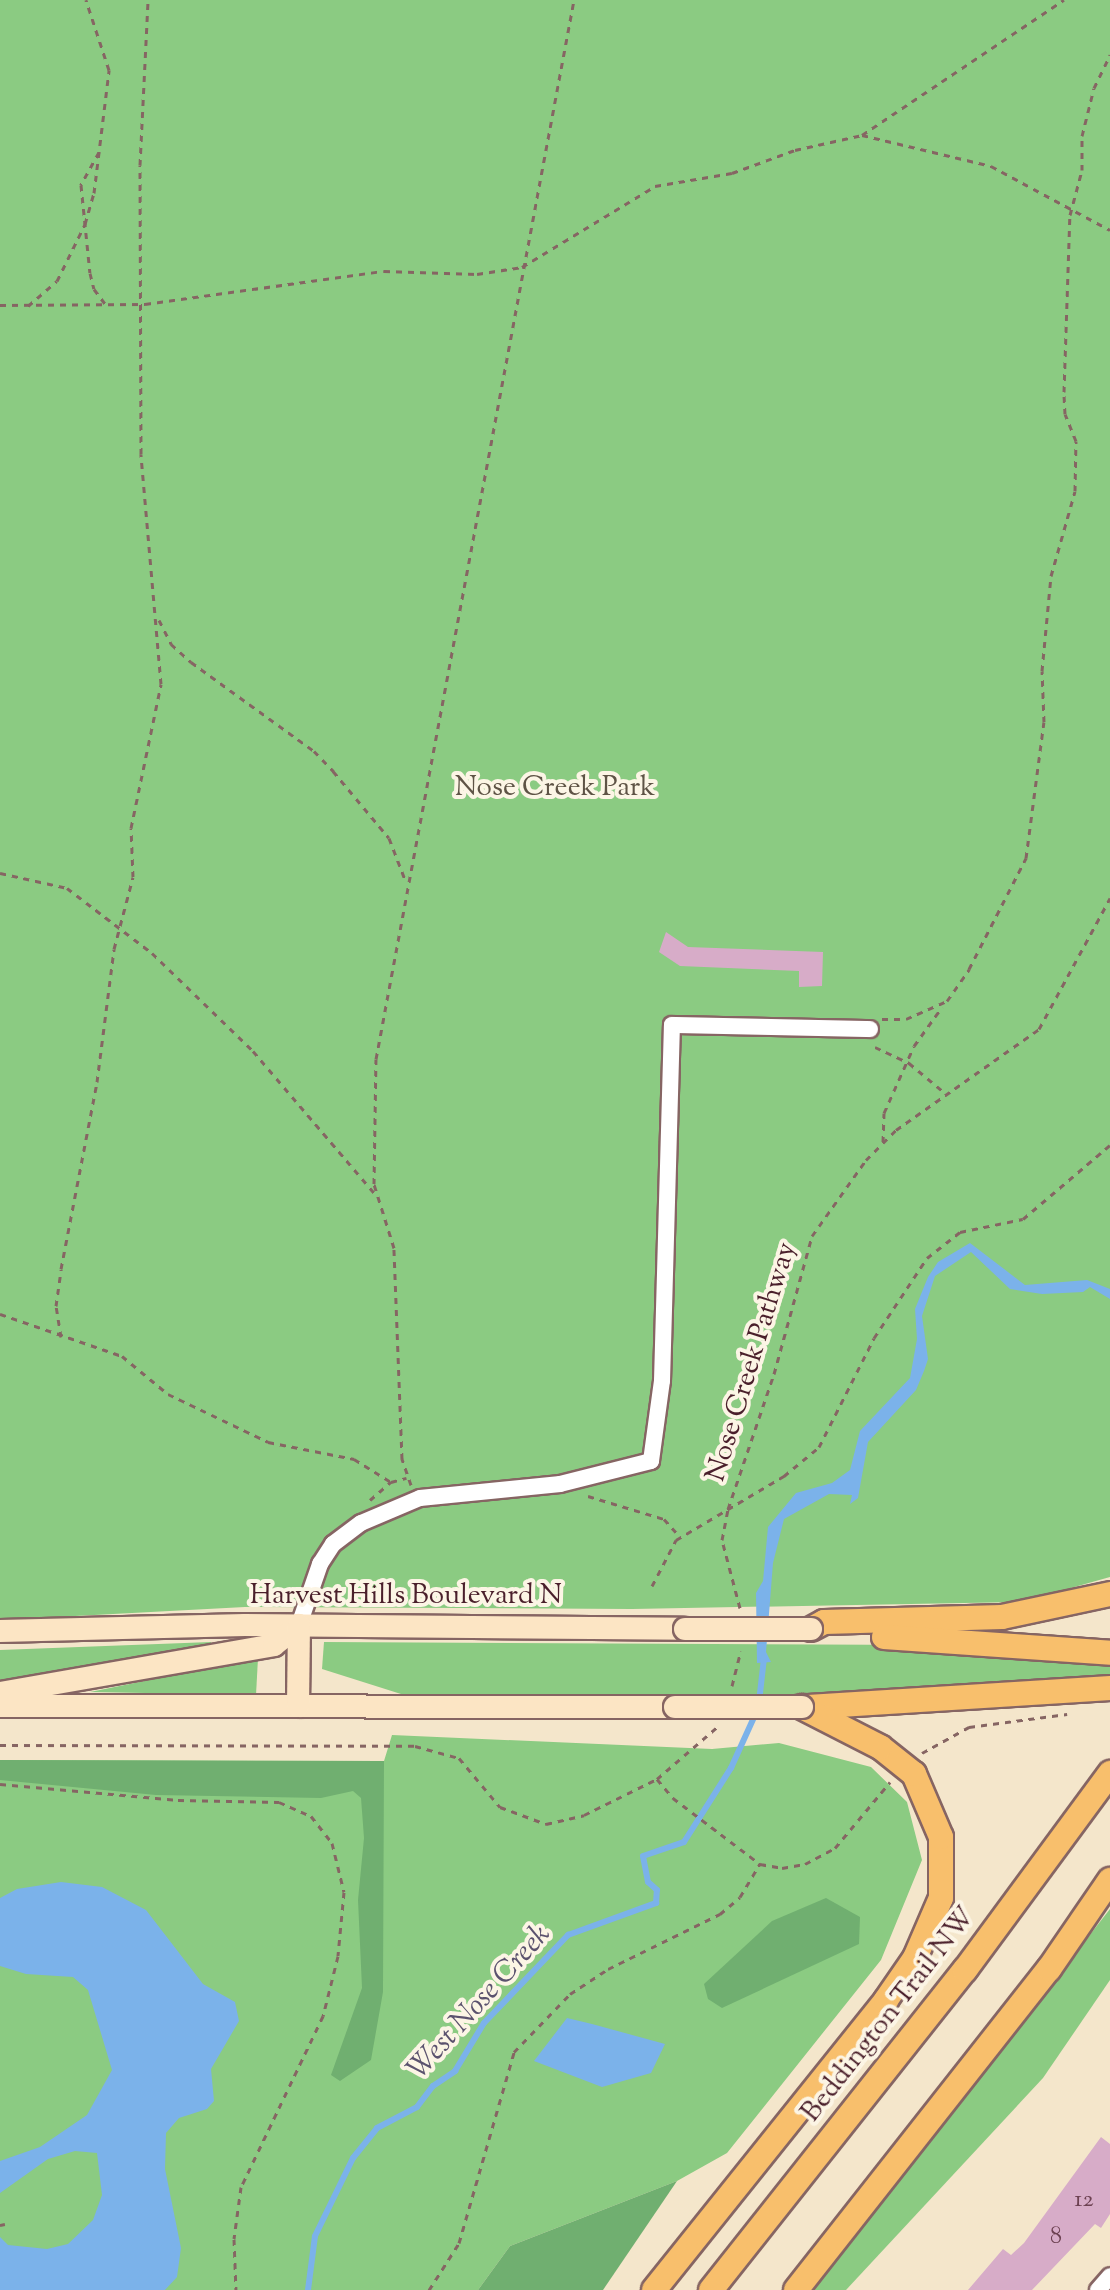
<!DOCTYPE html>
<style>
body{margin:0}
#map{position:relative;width:1110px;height:2290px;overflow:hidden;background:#f4e6cb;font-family:"Sorts Mill Goudy",serif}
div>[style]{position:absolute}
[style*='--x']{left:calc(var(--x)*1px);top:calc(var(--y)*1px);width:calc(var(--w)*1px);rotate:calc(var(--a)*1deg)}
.green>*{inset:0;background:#8bcb82}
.forest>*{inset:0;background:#70af70}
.water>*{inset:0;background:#7bb2ea}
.stream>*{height:6px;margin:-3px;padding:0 3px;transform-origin:3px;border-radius:3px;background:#7bb2ea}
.building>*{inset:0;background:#d7acc8}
.path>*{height:3px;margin-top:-1.5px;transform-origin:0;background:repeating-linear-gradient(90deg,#866563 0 6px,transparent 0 12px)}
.roads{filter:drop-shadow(2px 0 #866563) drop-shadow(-2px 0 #866563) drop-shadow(0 2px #866563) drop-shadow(0 -2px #866563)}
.minor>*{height:16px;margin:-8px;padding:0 8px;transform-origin:8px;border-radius:8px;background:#fff}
.secondary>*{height:22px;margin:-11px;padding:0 11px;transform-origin:11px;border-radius:11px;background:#fce5c4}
.primary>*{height:24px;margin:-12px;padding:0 12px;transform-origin:12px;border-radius:12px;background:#f8bf6c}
.bridges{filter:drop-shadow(2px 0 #866563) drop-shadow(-2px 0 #866563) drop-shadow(0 2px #866563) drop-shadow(0 -2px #866563)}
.secondary-bridge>*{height:22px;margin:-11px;padding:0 11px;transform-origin:11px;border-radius:11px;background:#fce5c4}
span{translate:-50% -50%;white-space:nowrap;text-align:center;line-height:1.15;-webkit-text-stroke:8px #fcf5e5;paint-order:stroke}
.number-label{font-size:24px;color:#6d4252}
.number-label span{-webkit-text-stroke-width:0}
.park-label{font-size:28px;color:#5e5345}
.street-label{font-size:28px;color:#4a1f2b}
.water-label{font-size:30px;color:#5b526e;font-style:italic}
</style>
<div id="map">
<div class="green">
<i style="clip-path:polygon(0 0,1110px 0,1110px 1577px,1021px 1602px,632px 1609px,245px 1607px,0 1620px)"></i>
<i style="clip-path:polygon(211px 1642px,211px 1649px,0 1685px,0 1650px)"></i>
<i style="clip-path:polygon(324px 1642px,929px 1645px,1110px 1661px,1110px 1679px,813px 1695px,401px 1694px,322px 1669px)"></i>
<i style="clip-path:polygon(258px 1658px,256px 1695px,90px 1692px)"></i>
<i style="clip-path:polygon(392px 1735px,712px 1749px,779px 1743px,871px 1767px,907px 1802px,922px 1860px,881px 1960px,727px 2153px,677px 2181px,510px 2246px,478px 2290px,0 2290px,0 1760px,384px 1761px)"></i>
<i style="clip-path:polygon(1110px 1909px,1110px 1980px,1043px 2078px,846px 2290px,813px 2290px)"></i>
</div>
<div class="forest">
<i style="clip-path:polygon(0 1760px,384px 1761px,383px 1992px,371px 2060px,340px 2081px,331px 2075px,362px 1988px,358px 1900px,364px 1838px,361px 1798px,353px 1791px,321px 1798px,156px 1795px,0 1780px)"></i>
<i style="clip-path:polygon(826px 1898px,860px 1917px,859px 1944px,722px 2008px,708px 1999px,704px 1984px,772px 1921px)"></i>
<i style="clip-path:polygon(677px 2181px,603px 2290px,478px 2290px,510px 2246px)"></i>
</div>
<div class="water">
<i style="clip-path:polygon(970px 1243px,1025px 1285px,1087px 1280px,1110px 1289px,1110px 1299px,1090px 1287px,1083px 1292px,1042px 1294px,1010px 1289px,971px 1252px,935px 1276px,922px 1316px,928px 1359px,924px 1371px,916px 1390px,868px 1442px,858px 1498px,850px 1504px,852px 1495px,829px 1494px,784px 1519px,773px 1563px,766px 1652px,771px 1662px,757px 1663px,756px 1593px,763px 1581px,768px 1527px,796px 1493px,832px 1483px,850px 1470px,860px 1431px,910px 1378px,917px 1339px,915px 1309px,928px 1277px,938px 1262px)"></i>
<i style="clip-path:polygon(61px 1882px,102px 1887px,146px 1910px,203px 1984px,235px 2002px,239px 2021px,211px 2069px,214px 2101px,207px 2109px,179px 2118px,166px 2133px,165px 2169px,181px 2248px,177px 2277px,165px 2290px,0 2290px,0 2237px,8px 2245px,47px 2249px,68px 2244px,93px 2220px,102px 2195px,97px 2153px,75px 2151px,48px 2159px,0 2193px,0 2161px,40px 2147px,87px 2115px,112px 2070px,88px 1990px,73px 1977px,26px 1974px,0 1966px,0 1898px,17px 1889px)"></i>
<i style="clip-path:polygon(567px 2018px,592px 2024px,665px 2044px,651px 2073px,602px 2087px,534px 2061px)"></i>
</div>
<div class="stream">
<i style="--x:759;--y:1702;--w:44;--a:-83.5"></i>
<i style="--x:308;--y:2290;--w:54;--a:-82.6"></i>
<i style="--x:315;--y:2236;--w:87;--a:-64"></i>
<i style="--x:353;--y:2158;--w:38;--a:-51"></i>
<i style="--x:377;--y:2128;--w:45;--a:-27.7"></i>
<i style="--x:417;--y:2107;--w:26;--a:-53"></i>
<i style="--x:433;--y:2086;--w:27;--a:-34"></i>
<i style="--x:455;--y:2071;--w:56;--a:-58.9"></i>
<i style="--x:484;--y:2023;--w:122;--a:-46.3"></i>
<i style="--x:568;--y:1935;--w:94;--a:-20"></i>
<i style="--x:656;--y:1903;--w:13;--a:-86"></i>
<i style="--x:657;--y:1890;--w:12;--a:-138"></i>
<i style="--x:648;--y:1882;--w:26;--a:-101"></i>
<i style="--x:643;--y:1856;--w:43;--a:-18.9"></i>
<i style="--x:684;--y:1842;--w:88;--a:-57.6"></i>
<i style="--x:731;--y:1768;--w:60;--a:-65.6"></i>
</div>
<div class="building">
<i style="clip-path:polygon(666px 932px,688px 947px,823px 952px,822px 986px,799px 987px,799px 971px,680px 966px,659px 952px)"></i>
<i style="clip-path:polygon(1101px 2137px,1110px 2144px,1110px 2214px,1101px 2228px,1095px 2224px,1032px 2290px,968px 2290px,1003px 2249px,1011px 2255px,1024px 2243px)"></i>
</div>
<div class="path">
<i style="--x:862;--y:135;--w:133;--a:13.5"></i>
<i style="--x:991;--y:166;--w:135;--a:28.3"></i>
<i style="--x:99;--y:152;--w:38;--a:119"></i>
<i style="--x:81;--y:185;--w:88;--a:84.2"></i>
<i style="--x:90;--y:273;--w:16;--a:76"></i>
<i style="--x:94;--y:289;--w:21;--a:53"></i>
<i style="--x:0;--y:305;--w:145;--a:-0.4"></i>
<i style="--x:145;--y:304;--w:241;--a:-7.9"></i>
<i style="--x:384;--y:271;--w:93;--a:1.8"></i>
<i style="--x:477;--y:274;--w:46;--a:-8.8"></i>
<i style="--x:522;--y:267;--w:156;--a:-31.3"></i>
<i style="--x:655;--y:186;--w:78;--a:-9.6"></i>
<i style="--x:732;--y:173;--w:67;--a:-20.1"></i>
<i style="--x:795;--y:150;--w:69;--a:-12.6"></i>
<i style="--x:862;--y:135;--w:243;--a:-33.8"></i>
<i style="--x:28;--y:306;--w:38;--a:-41"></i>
<i style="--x:57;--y:281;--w:64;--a:-63.8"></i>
<i style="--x:85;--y:224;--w:32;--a:-74"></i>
<i style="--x:94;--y:193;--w:124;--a:-83"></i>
<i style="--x:109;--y:70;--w:74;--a:-108.2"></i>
<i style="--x:159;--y:620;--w:27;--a:63"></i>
<i style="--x:171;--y:644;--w:27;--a:42"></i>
<i style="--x:191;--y:662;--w:152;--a:35.9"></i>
<i style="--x:314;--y:751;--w:28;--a:46"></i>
<i style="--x:333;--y:771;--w:87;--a:50.1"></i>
<i style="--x:389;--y:838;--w:47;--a:68.9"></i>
<i style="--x:0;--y:873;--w:69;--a:12.6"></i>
<i style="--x:67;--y:888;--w:107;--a:37.4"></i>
<i style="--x:152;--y:953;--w:141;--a:44.1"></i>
<i style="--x:253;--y:1051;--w:188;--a:49.5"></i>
<i style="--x:882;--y:1019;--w:24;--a:0"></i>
<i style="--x:906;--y:1019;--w:45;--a:-23.7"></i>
<i style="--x:947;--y:1001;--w:39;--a:-55"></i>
<i style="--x:969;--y:969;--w:125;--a:-62.8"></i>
<i style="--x:1026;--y:858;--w:137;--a:-82.5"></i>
<i style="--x:1044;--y:722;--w:51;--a:-92.2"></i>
<i style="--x:1042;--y:671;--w:95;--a:-84.6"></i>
<i style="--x:1051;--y:576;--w:88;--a:-74.2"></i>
<i style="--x:1075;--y:491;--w:50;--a:-88.9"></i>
<i style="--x:1076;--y:441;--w:29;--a:-112"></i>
<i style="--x:1065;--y:414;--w:22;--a:-93"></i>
<i style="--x:1064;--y:392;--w:177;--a:-88.1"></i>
<i style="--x:1070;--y:215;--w:47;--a:-75.1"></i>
<i style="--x:1082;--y:170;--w:34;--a:-90"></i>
<i style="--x:1082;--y:136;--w:49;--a:-76"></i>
<i style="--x:1094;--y:88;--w:37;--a:-64"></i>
<i style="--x:875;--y:1047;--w:38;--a:25"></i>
<i style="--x:909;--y:1063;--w:47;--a:39.8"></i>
<i style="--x:883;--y:1142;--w:29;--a:-88"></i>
<i style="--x:884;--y:1113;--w:73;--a:-65.9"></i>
<i style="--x:914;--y:1046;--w:48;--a:-54.3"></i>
<i style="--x:0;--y:1314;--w:129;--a:19"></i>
<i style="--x:122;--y:1356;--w:60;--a:39.6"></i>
<i style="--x:168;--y:1394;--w:111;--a:25.6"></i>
<i style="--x:268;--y:1442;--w:88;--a:11.2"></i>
<i style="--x:354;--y:1459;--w:44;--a:31.9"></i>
<i style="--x:61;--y:1337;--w:31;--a:-99"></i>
<i style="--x:56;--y:1306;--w:37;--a:-82"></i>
<i style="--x:61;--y:1269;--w:190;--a:-79.1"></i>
<i style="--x:97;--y:1082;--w:134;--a:-82.7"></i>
<i style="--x:114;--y:949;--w:74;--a:-75.2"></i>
<i style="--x:133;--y:877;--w:49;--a:-92.3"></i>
<i style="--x:131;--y:828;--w:147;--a:-78.2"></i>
<i style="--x:161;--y:684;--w:231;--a:-95"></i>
<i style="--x:141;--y:454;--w:289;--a:-90.2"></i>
<i style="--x:140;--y:165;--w:165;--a:-87.2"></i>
<i style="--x:411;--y:1485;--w:28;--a:-109"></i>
<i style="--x:402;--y:1459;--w:211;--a:-92.2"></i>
<i style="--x:394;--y:1248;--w:67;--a:-107.4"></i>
<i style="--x:374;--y:1184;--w:125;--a:-89.1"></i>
<i style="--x:376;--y:1059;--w:1077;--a:-79.41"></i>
<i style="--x:588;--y:1496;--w:79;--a:16.8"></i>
<i style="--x:664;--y:1519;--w:24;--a:48"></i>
<i style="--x:370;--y:1500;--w:28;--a:-41"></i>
<i style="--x:391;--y:1482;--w:16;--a:-15"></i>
<i style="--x:652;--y:1586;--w:52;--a:-62.4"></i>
<i style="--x:676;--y:1540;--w:126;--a:-30.7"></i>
<i style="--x:784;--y:1476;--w:45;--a:-39.6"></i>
<i style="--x:819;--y:1447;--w:122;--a:-63.2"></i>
<i style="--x:874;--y:1338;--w:96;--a:-56.5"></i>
<i style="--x:927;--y:1258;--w:42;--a:-38.2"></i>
<i style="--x:960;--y:1232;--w:64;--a:-11.7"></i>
<i style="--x:1023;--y:1219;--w:114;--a:-40.4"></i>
<i style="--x:740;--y:1608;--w:70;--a:-104.8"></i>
<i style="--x:722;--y:1540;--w:32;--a:-79"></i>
<i style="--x:728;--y:1509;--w:143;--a:-71.2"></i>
<i style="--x:774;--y:1374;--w:143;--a:-74.6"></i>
<i style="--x:812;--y:1236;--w:93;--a:-54.6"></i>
<i style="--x:866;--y:1160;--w:42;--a:-45"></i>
<i style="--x:896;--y:1130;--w:175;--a:-35.2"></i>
<i style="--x:1039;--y:1029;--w:149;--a:-61.5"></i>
<i style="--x:732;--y:1686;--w:36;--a:-76"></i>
<i style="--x:0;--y:1745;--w:415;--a:0.1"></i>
<i style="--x:415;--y:1746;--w:46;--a:15.3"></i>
<i style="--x:459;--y:1758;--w:64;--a:50.1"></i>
<i style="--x:500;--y:1807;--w:49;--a:20.3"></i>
<i style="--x:546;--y:1824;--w:39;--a:-13"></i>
<i style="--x:584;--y:1815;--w:81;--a:-26.3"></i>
<i style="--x:657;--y:1779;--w:79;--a:-40.9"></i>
<i style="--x:922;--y:1753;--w:54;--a:-29"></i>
<i style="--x:969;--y:1727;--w:99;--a:-7.6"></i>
<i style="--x:657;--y:1779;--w:25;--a:50"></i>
<i style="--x:673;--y:1798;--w:109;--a:37.2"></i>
<i style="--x:760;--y:1864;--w:22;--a:10"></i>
<i style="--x:782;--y:1868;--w:23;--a:-10"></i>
<i style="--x:805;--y:1864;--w:34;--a:-28"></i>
<i style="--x:835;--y:1848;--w:86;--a:-50.2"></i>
<i style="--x:0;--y:1784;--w:179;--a:5.1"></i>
<i style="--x:178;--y:1800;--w:101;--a:1.1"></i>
<i style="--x:279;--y:1802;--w:35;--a:24"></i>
<i style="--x:311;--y:1816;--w:34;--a:52"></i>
<i style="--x:332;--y:1843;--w:50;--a:76.2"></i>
<i style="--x:344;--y:1892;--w:64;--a:95.4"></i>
<i style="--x:338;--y:1956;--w:62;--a:104"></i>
<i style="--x:323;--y:2016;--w:190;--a:115.6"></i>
<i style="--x:241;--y:2187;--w:52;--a:97.7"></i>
<i style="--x:234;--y:2239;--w:51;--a:87.8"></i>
<i style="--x:0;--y:2225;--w:5;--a:-11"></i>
<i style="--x:429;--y:2290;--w:56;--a:-57.4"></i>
<i style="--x:459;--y:2243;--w:199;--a:-73.9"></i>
<i style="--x:514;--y:2052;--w:81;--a:-46"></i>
<i style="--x:570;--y:1994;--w:45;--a:-33.3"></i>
<i style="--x:608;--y:1969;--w:125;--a:-26.2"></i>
<i style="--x:720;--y:1914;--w:26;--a:-40"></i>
<i style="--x:740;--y:1897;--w:39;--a:-59"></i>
</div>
<div class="roads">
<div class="minor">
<i style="--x:299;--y:1625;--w:65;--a:-71"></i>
<i style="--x:320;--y:1564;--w:24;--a:-57"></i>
<i style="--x:333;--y:1544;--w:35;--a:-37"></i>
<i style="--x:361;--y:1523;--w:64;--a:-23"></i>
<i style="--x:420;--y:1498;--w:141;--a:-5.7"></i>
<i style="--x:560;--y:1484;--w:94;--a:-14.2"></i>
<i style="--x:651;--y:1461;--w:81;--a:-82.2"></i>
<i style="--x:662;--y:1381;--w:356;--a:-88.4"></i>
<i style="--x:672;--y:1025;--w:198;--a:1.2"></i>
<i style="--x:1098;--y:2290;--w:18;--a:-49"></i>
</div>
<div class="secondary">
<i style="--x:0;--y:1631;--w:245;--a:-1.4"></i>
<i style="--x:245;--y:1625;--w:440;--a:0.5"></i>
<i style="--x:0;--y:1693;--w:278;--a:-9.9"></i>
<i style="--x:274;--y:1645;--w:32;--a:-39"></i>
<i style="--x:0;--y:1706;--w:675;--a:0.08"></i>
<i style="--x:298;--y:1706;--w:81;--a:-89.3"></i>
</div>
<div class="primary">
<i style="--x:811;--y:1629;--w:15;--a:-28"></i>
<i style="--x:824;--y:1622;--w:178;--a:-1.6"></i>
<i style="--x:1002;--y:1617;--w:110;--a:-12"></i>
<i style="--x:884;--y:1637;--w:227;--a:4"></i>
<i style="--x:808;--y:1707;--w:303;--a:-3.6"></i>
<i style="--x:654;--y:2290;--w:371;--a:-51.3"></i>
<i style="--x:886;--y:2000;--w:51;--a:-55.4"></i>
<i style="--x:915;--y:1958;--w:65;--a:-66.6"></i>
<i style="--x:941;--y:1898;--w:61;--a:-90"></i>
<i style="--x:941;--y:1837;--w:69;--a:-113.2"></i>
<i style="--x:914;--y:1774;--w:43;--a:-141.5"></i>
<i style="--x:880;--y:1747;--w:88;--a:-152.9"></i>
<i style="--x:711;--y:2290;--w:409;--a:-51.6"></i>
<i style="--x:965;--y:1970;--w:245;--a:-53.6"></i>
<i style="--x:796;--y:2290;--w:409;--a:-51.8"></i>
<i style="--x:1049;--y:1969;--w:108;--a:-55.6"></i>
</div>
</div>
<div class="bridges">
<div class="secondary-bridge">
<i style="--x:685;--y:1629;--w:126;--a:0"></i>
<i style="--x:675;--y:1707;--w:127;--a:0"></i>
</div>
</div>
<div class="number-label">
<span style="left:1084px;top:2201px">12</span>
<span style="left:1056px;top:2238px">8</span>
</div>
<div class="park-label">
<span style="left:555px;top:788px">Nose Creek Park</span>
</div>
<div class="street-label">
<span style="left:752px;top:1362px;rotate:-73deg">Nose Creek Pathway</span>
<span style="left:406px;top:1596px">Harvest Hills Boulevard N</span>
<span style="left:889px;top:2015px;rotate:-52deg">Beddington Trail NW</span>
</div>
<div class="water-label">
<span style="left:480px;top:2003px;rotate:-48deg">West Nose Creek</span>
</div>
</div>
